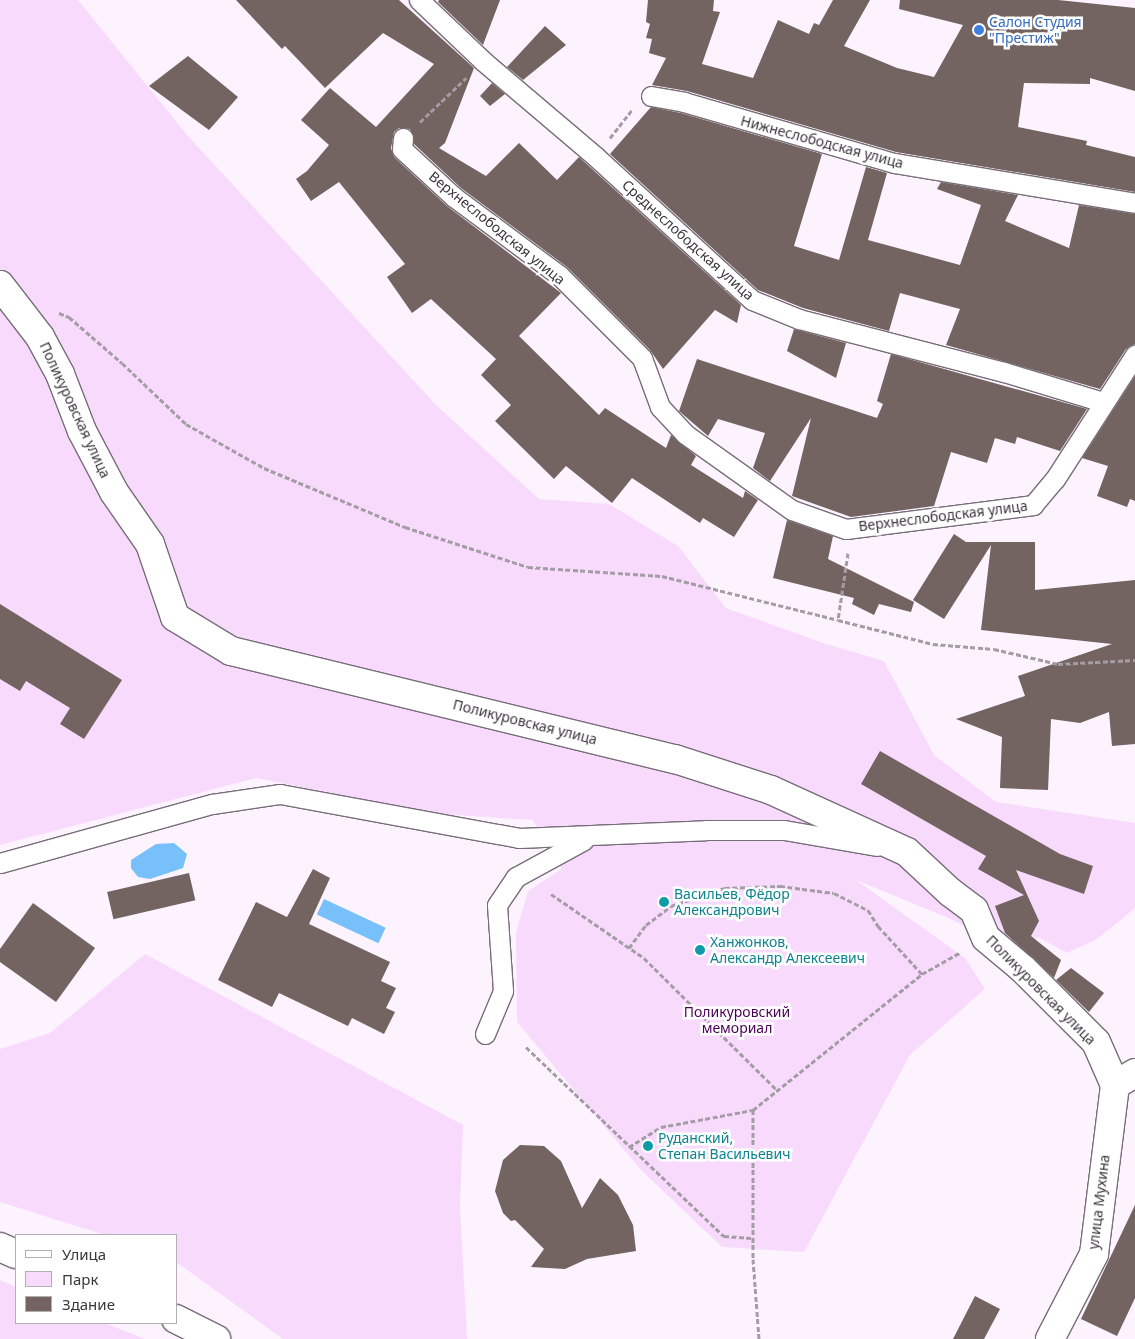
<!DOCTYPE html>
<meta charset="utf-8">
<style>
body{margin:0}
#map{position:relative;width:1135px;height:1339px;overflow:hidden;background:#fcf3fe;font-family:"Noto Sans",sans-serif}
div>[style]{position:absolute}
[style*='--x']{left:calc(var(--x)*1px);top:calc(var(--y)*1px);width:calc(var(--w)*1px);rotate:calc(var(--a)*1deg)}
.green>*{inset:0;background:#f8dafd}
.water>*{inset:0;background:#77c0fb;transform-origin:0 0}
.building>*{inset:0;background:#736361;transform-origin:0 0}
.path>*{height:3px;margin-top:-1.5px;transform-origin:0;background:repeating-linear-gradient(90deg,#a49da5 0 5px,transparent 0 7.5px)}
.roads{filter:drop-shadow(1px 0 #776d79) drop-shadow(-1px 0 #776d79) drop-shadow(0 1px #776d79) drop-shadow(0 -1px #776d79)}
.lane>*{height:19px;margin:-9.5px;padding:0 9.5px;transform-origin:9.5px;border-radius:9.5px;background:#fff}
.street>*{height:28px;margin:-14px;padding:0 14px;transform-origin:14px;border-radius:14px;background:#fff}
.dots>*{width:14px;height:14px;translate:-50% -50%;box-sizing:border-box;border:2px solid #fff;border-radius:50%}
span{translate:-50% -50%;white-space:nowrap;text-align:center;line-height:1.15;-webkit-text-stroke:5px #fff;paint-order:stroke}
.shop-label{font-size:14px;color:#366cbe}
.left{translate:0 -50%;text-align:left}
.street-label{font-size:14px;color:#3a363b}
.culture-label{font-size:14px;color:#0d838f}
.park-label{font-size:14px;color:#4b0056}
.legend{position:absolute;left:15px;top:1234px;width:162px;height:90px;box-sizing:border-box;background:#fff;border:1px solid #b0afb1;margin:0;padding:6px 9px;list-style:none;font-size:15px;color:#3a363b}
.legend li{display:flex;align-items:center;gap:10px;height:25px}
.legend b{width:25px;border:1px solid #b0afb1}
</style>
<div id="map">
<div class="green">
<i style="clip-path:polygon(0 0,78px 0,187px 135px,437px 406px,539px 499px,609px 504px,678px 546px,726px 608px,826px 644px,884px 661px,934px 755px,996px 802px,1135px 823px,1135px 908px,1097px 939px,1067px 953px,1038px 937px,1017px 951px,946px 917px,856px 880px,965px 958px,985px 989px,910px 1055px,804px 1252px,722px 1247px,641px 1170px,517px 1022px,516px 933px,528px 891px,562px 869px,533px 820px,439px 814px,256px 778px,0 845px)"></i>
<i style="clip-path:polygon(145px 954px,463px 1125px,460px 1206px,467px 1339px,283px 1339px,176px 1262px,176px 1235px,105px 1235px,0 1202px,0 1049px,50px 1033px)"></i>
<i style="clip-path:polygon(0 1280px,16px 1287px,16px 1323px,105px 1323px,145px 1339px,0 1339px)"></i>
</div>
<div class="water">
<i style="clip-path:polygon(174px 843px,187px 854px,183px 868px,150px 879px,138px 877px,131px 868px,131px 860px,156px 844px)"></i>
<i style="left:324px;top:899px;width:68px;height:17px;rotate:25deg"></i>
</div>
<div class="building">
<i style="clip-path:polygon(236px 0,399px 0,474px 68px,445px 143px,439px 148px,486px 176px,519px 143px,557px 180px,579px 157px,741px 305px,737px 323px,715px 310px,663px 369px,650px 350px,567px 267px,461px 188px,414px 144px,410px 129px,399px 128px,394px 132px,391px 148px,394px 157px,447px 206px,561px 293px,519px 336px,599px 415px,605px 408px,666px 448px,671px 435px,696px 456px,691px 465px,743px 498px,745px 491px,758px 500px,734px 537px,703px 518px,700px 523px,632px 478px,612px 503px,566px 466px,554px 479px,495px 421px,511px 405px,481px 375px,496px 359px,431px 299px,412px 313px,387px 277px,405px 264px,339px 182px,311px 201px,296px 179px,307px 171px,329px 145px,301px 120px,330px 88px,376px 127px,434px 64px,383px 33px,325px 88px,285px 46px,282px 49px)"></i>
<i style="clip-path:polygon(439px 0,500px 0,483px 45px,438px 2px)"></i>
<i style="clip-path:polygon(648px 0,714px 0,713px 11px,720px 12px,702px 64px,753px 78px,778px 20px,809px 34px,814px 23px,819px 25px,833px 0,870px 0,844px 46px,897px 68px,934px 77px,963px 25px,899px 9px,900px 0,1058px 0,1135px 8px,1135px 91px,1090px 78px,1090px 84px,1024px 83px,1018px 127px,1087px 141px,1086px 145px,1135px 157px,1135px 192px,896px 152px,687px 91px,652px 85px,666px 58px,649px 53px,652px 39px,646px 38px,650px 24px,646px 22px)"></i>
<i style="clip-path:polygon(545px 26px,566px 45px,523px 80px,507px 67px)"></i>
<i style="clip-path:polygon(188px 56px,238px 97px,209px 130px,149px 86px)"></i>
<i style="clip-path:polygon(492px 83px,505px 94px,490px 106px,480px 96px)"></i>
<i style="clip-path:polygon(651px 107px,681px 113px,822px 154px,794px 246px,839px 260px,866px 167px,887px 173px,868px 240px,960px 265px,981px 205px,937px 189px,941px 182px,1018px 195px,1005px 221px,1069px 248px,1079px 205px,1135px 214px,1135px 344px,1126px 349px,1100px 389px,946px 345px,960px 309px,900px 293px,889px 331px,803px 308px,758px 290px,610px 154px)"></i>
<i style="clip-path:polygon(794px 329px,846px 343px,836px 378px,787px 351px)"></i>
<i style="clip-path:polygon(891px 354px,1087px 409px,1060px 451px,1017px 437px,1015px 444px,995px 438px,987px 463px,951px 452px,934px 506px,851px 517px,792px 496px,811px 418px,770px 481px,753px 468px,765px 433px,718px 419px,708px 436px,679px 411px,697px 359px,877px 418px,883px 404px,877px 401px)"></i>
<i style="clip-path:polygon(1135px 376px,1135px 501px,1130px 499px,1127px 507px,1097px 496px,1108px 466px,1082px 458px)"></i>
<i style="clip-path:polygon(787px 520px,833px 536px,828px 559px,914px 602px,911px 612px,879px 604px,874px 615px,852px 604px,854px 598px,773px 578px)"></i>
<i style="clip-path:polygon(954px 534px,966px 542px,1035px 542px,1035px 590px,1135px 580px,1135px 744px,1112px 746px,1109px 712px,1080px 723px,1051px 719px,1048px 790px,1000px 788px,1002px 737px,956px 719px,1025px 696px,1018px 676px,1112px 644px,981px 630px,991px 545px,944px 619px,913px 600px)"></i>
<i style="clip-path:polygon(0 604px,122px 680px,84px 739px,60px 724px,70px 708px,26px 681px,20px 691px,0 679px)"></i>
<i style="clip-path:polygon(880px 751px,1060px 854px,1093px 866px,1084px 894px,1016px 870px,1039px 921px,1031px 936px,1061px 960px,1054px 978px,1005px 933px,995px 906px,1024px 895px,978px 869px,986px 856px,861px 784px)"></i>
<i style="clip-path:polygon(313px 869px,330px 878px,309px 924px,390px 962px,381px 981px,396px 988px,386px 1008px,395px 1012px,384px 1034px,352px 1018px,348px 1026px,279px 993px,272px 1007px,218px 980px,256px 902px,287px 917px)"></i>
<i style="left:189px;top:873px;width:28px;height:84px;rotate:77deg"></i>
<i style="clip-path:polygon(33px 903px,95px 948px,56px 1002px,0 962px,0 949px)"></i>
<i style="clip-path:polygon(1071px 968px,1104px 993px,1089px 1012px,1056px 980px)"></i>
<i style="clip-path:polygon(520px 1145px,544px 1146px,561px 1161px,582px 1208px,600px 1178px,618px 1195px,633px 1225px,636px 1251px,587px 1259px,565px 1269px,531px 1267px,544px 1249px,515px 1220px,511px 1221px,503px 1213px,495px 1191px,503px 1160px)"></i>
<i style="clip-path:polygon(1135px 1205px,1135px 1298px,1117px 1336px,1081px 1319px)"></i>
<i style="clip-path:polygon(975px 1296px,1000px 1309px,984px 1339px,953px 1339px)"></i>
</div>
<div class="path">
<i style="--x:420;--y:122;--w:64;--a:-43.7"></i>
<i style="--x:610;--y:138;--w:36;--a:-52"></i>
<i style="--x:59;--y:313;--w:11;--a:22"></i>
<i style="--x:69;--y:317;--w:70;--a:41"></i>
<i style="--x:122;--y:363;--w:88;--a:43.6"></i>
<i style="--x:186;--y:424;--w:90;--a:29.4"></i>
<i style="--x:264;--y:468;--w:153;--a:22.7"></i>
<i style="--x:405;--y:527;--w:129;--a:18"></i>
<i style="--x:528;--y:567;--w:134;--a:3.8"></i>
<i style="--x:662;--y:576;--w:181;--a:14"></i>
<i style="--x:848;--y:553;--w:68;--a:98.5"></i>
<i style="--x:838;--y:620;--w:98;--a:14.2"></i>
<i style="--x:933;--y:644;--w:61;--a:4.7"></i>
<i style="--x:994;--y:649;--w:66;--a:13.2"></i>
<i style="--x:1058;--y:664;--w:77;--a:-3"></i>
<i style="--x:551;--y:894;--w:113;--a:34.5"></i>
<i style="--x:644;--y:958;--w:187;--a:44.8"></i>
<i style="--x:629;--y:948;--w:29;--a:-54"></i>
<i style="--x:646;--y:925;--w:31;--a:-37"></i>
<i style="--x:671;--y:906;--w:57;--a:-18.4"></i>
<i style="--x:725;--y:888;--w:55;--a:-2.1"></i>
<i style="--x:780;--y:886;--w:54;--a:7.4"></i>
<i style="--x:834;--y:893;--w:38;--a:27"></i>
<i style="--x:868;--y:910;--w:19;--a:58"></i>
<i style="--x:878;--y:926;--w:65;--a:47.5"></i>
<i style="--x:526;--y:1047;--w:274;--a:43.7"></i>
<i style="--x:724;--y:1236;--w:28;--a:4"></i>
<i style="--x:753;--y:1110;--w:149;--a:90"></i>
<i style="--x:753;--y:1259;--w:80;--a:85.7"></i>
<i style="--x:629;--y:1147;--w:38;--a:-32"></i>
<i style="--x:661;--y:1127;--w:94;--a:-10.5"></i>
<i style="--x:753;--y:1110;--w:217;--a:-38.8"></i>
<i style="--x:922;--y:974;--w:45;--a:-29.4"></i>
</div>
<div class="roads">
<div class="lane">
<i style="--x:419;--y:0;--w:88;--a:43.6"></i>
<i style="--x:483;--y:61;--w:148;--a:40.3"></i>
<i style="--x:596;--y:157;--w:212;--a:42.5"></i>
<i style="--x:752;--y:300;--w:51;--a:22"></i>
<i style="--x:799;--y:319;--w:212;--a:14.5"></i>
<i style="--x:1004;--y:372;--w:103;--a:16.9"></i>
<i style="--x:651;--y:96;--w:34;--a:10"></i>
<i style="--x:684;--y:102;--w:219;--a:16.2"></i>
<i style="--x:894;--y:163;--w:244;--a:9.4"></i>
<i style="--x:403;--y:138;--w:11;--a:95"></i>
<i style="--x:402;--y:149;--w:71;--a:42.7"></i>
<i style="--x:454;--y:197;--w:131;--a:36.6"></i>
<i style="--x:559;--y:275;--w:117;--a:45"></i>
<i style="--x:642;--y:358;--w:52;--a:69.8"></i>
<i style="--x:660;--y:407;--w:37;--a:47"></i>
<i style="--x:685;--y:434;--w:131;--a:35.4"></i>
<i style="--x:792;--y:510;--w:57;--a:19.4"></i>
<i style="--x:846;--y:529;--w:189;--a:-7.3"></i>
<i style="--x:1033;--y:505;--w:34;--a:-50"></i>
<i style="--x:1055;--y:479;--w:148;--a:-57.2"></i>
<i style="--x:0;--y:863;--w:220;--a:-15.6"></i>
<i style="--x:212;--y:804;--w:69;--a:-8.4"></i>
<i style="--x:280;--y:794;--w:243;--a:10.4"></i>
<i style="--x:519;--y:838;--w:187;--a:-2.4"></i>
<i style="--x:706;--y:830;--w:78;--a:0"></i>
<i style="--x:784;--y:830;--w:94;--a:9.8"></i>
<i style="--x:485;--y:1034;--w:47;--a:-67.3"></i>
<i style="--x:503;--y:991;--w:86;--a:-94"></i>
<i style="--x:497;--y:905;--w:34;--a:-56"></i>
<i style="--x:516;--y:877;--w:77;--a:-28.6"></i>
</div>
<div class="street">
<i style="--x:0;--y:285;--w:66;--a:52.4"></i>
<i style="--x:40;--y:337;--w:42;--a:61.6"></i>
<i style="--x:60;--y:374;--w:61;--a:68.9"></i>
<i style="--x:82;--y:431;--w:69;--a:62.3"></i>
<i style="--x:114;--y:492;--w:63;--a:55.3"></i>
<i style="--x:150;--y:544;--w:77;--a:71.1"></i>
<i style="--x:175;--y:617;--w:66;--a:31.3"></i>
<i style="--x:231;--y:651;--w:457;--a:13.7"></i>
<i style="--x:675;--y:759;--w:101;--a:17.9"></i>
<i style="--x:771;--y:790;--w:149;--a:24.5"></i>
<i style="--x:907;--y:852;--w:59;--a:42.9"></i>
<i style="--x:950;--y:892;--w:30;--a:37"></i>
<i style="--x:974;--y:910;--w:30;--a:67"></i>
<i style="--x:986;--y:938;--w:48;--a:40"></i>
<i style="--x:1023;--y:969;--w:103;--a:45"></i>
<i style="--x:1096;--y:1042;--w:47;--a:66.2"></i>
<i style="--x:1115;--y:1085;--w:23;--a:-31"></i>
<i style="--x:0;--y:1247;--w:17;--a:24"></i>
<i style="--x:176;--y:1319;--w:45;--a:26.6"></i>
<i style="--x:1050;--y:1339;--w:96;--a:-62.6"></i>
<i style="--x:1094;--y:1254;--w:170;--a:-82.9"></i>
</div>
</div>
<div class="dots">
<i style="left:979px;top:30px;background:#3f7fe0"></i>
<i style="left:664px;top:902px;background:#0f9aa8"></i>
<i style="left:700px;top:950px;background:#0f9aa8"></i>
<i style="left:648px;top:1146px;background:#0f9aa8"></i>
</div>
<div class="shop-label">
<span class="left" style="left:989px;top:30px">Салон Студия<br>"Престиж"</span>
</div>
<div class="street-label">
<span style="left:822px;top:142px;rotate:15deg">Нижнеслободская улица</span>
<span style="left:497px;top:228px;rotate:39deg">Верхнеслободская улица</span>
<span style="left:688px;top:240px;rotate:42deg">Среднеслободская улица</span>
<span style="left:75px;top:410px;rotate:65deg">Поликуровская улица</span>
<span style="left:943px;top:516px;rotate:-7deg">Верхнеслободская улица</span>
<span style="left:525px;top:722px;rotate:14deg">Поликуровская улица</span>
<span style="left:1041px;top:990px;rotate:45deg">Поликуровская улица</span>
<span style="left:1099px;top:1202px;rotate:-83deg">улица Мухина</span>
</div>
<div class="culture-label">
<span class="left" style="left:674px;top:902px">Васильев, Фёдор<br>Александрович</span>
<span class="left" style="left:710px;top:950px">Ханжонков,<br>Александр Алексеевич</span>
<span class="left" style="left:658px;top:1146px">Руданский,<br>Степан Васильевич</span>
</div>
<div class="park-label">
<span style="left:737px;top:1020px">Поликуровский<br>мемориал</span>
</div>
<ul class="legend">
<li><b style="height:6px;background:#fff"></b>Улица</li>
<li><b style="height:14px;background:#f8dafd"></b>Парк</li>
<li><b style="height:14px;background:#736361"></b>Здание</li>
</ul>
</div>
